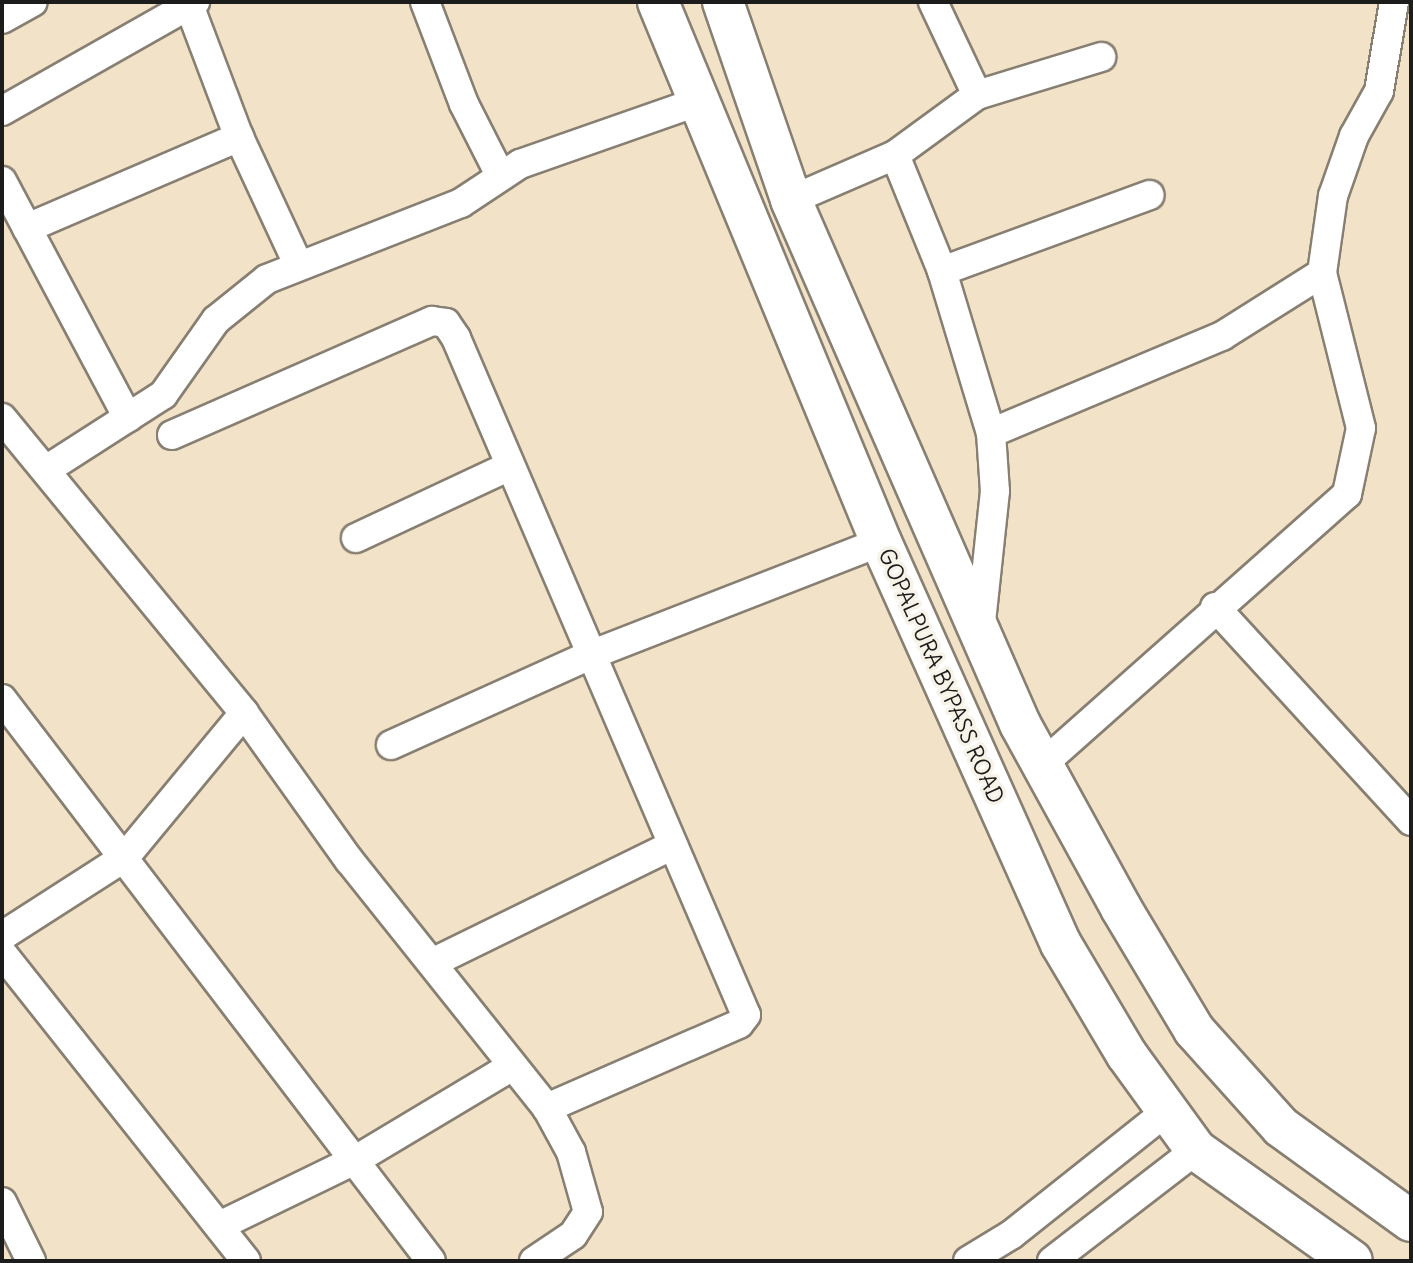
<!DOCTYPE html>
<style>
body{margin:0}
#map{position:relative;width:1413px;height:1263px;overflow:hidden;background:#f2e2c7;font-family:Delius,sans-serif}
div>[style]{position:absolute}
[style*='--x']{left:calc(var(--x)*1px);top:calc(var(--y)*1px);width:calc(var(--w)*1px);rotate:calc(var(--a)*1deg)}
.roads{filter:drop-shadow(2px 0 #877f72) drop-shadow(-2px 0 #877f72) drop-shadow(0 2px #877f72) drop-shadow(0 -2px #877f72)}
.street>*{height:28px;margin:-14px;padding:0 14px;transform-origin:14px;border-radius:14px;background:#fff}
.secondary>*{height:40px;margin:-20px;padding:0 20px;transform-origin:20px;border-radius:20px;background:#fff}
span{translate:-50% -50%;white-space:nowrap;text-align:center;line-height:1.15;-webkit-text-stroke:7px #f7f3e8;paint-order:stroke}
.street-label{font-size:22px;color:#1c1c1c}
.frame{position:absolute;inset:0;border:4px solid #1c1c1c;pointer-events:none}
</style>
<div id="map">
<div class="roads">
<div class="street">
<i style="--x:425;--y:2;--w:109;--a:69.1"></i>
<i style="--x:464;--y:104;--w:77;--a:63.1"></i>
<i style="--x:189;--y:5;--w:141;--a:69.3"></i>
<i style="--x:239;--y:137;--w:140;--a:65.1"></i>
<i style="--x:2;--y:19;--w:35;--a:-29"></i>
<i style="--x:977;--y:95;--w:130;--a:-17"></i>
<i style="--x:2;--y:111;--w:222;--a:-29.5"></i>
<i style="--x:895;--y:155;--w:125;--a:67.9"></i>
<i style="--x:942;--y:271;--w:169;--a:73.2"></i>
<i style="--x:991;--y:433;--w:58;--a:86.1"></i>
<i style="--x:995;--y:491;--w:142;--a:96.1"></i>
<i style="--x:2;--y:181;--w:268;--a:62"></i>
<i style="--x:791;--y:200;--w:113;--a:-23.4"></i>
<i style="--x:895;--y:155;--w:102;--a:-36.2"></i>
<i style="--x:977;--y:95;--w:103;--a:-115.3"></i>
<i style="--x:27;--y:228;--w:231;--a:-23.2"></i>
<i style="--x:942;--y:271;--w:221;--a:-20.1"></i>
<i style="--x:2;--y:418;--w:382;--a:50.6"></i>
<i style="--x:244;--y:713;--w:181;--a:54.5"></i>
<i style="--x:349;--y:860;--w:317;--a:51.4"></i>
<i style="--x:547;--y:1108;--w:50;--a:61.4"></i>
<i style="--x:571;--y:1152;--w:62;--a:74.2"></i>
<i style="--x:588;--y:1212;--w:27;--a:123"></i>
<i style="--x:573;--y:1235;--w:47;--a:146.3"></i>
<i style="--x:991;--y:433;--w:251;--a:-22.8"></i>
<i style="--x:1222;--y:336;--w:118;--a:-32.2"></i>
<i style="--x:1322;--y:273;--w:78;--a:-81.9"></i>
<i style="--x:1333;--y:196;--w:64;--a:-70.7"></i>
<i style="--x:1354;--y:136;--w:51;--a:-60.9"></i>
<i style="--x:1379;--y:91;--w:90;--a:-80.4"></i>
<i style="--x:172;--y:435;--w:284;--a:-23.7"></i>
<i style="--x:432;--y:321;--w:14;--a:8"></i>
<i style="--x:446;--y:323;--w:18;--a:56"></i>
<i style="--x:456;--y:338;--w:736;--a:66.81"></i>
<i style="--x:746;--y:1015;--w:11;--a:128"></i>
<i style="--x:739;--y:1024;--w:210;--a:156.4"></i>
<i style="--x:46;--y:470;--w:139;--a:-32.7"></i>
<i style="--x:163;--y:395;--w:92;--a:-54.8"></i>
<i style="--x:216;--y:320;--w:65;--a:-38.8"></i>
<i style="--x:267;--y:279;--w:208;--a:-21.4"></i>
<i style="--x:461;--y:203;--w:71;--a:-33.5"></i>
<i style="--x:520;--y:164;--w:191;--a:-19.3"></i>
<i style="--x:356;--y:538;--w:170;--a:-25.1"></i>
<i style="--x:1215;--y:607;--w:290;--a:47.5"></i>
<i style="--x:2;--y:699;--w:707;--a:52.64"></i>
<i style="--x:391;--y:745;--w:222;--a:-24.3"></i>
<i style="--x:593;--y:654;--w:309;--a:-21.3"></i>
<i style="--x:1044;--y:763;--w:405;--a:-41.6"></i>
<i style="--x:1347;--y:494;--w:67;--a:-78"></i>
<i style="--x:1361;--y:428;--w:160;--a:-104.1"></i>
<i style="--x:2;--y:936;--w:146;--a:-32.7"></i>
<i style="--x:125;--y:857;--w:187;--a:-50.4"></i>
<i style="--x:2;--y:953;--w:393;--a:51.6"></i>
<i style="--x:434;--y:962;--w:266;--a:-26.1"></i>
<i style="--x:2;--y:1202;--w:66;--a:63.8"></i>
<i style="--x:219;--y:1226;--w:153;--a:-25.9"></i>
<i style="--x:357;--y:1159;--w:179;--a:-30.9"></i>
<i style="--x:968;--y:1261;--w:50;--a:-31.2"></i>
<i style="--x:1011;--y:1235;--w:199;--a:-38.5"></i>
<i style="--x:1052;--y:1261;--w:182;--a:-37.6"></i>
</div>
<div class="secondary">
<i style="--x:658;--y:2;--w:584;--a:67.56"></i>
<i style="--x:881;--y:542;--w:440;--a:65.9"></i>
<i style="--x:1061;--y:944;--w:129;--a:59.3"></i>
<i style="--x:1127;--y:1055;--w:117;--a:54"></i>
<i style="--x:1196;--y:1150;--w:191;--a:35.4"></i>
<i style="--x:723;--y:2;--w:209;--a:71"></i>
<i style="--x:791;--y:200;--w:572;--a:66.39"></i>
<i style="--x:1020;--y:724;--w:210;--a:61.2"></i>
<i style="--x:1121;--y:908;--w:142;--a:59.1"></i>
<i style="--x:1194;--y:1030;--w:130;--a:48.1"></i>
<i style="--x:1281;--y:1127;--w:160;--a:35.9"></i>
</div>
</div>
<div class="street-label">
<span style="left:941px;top:676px;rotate:66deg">GOPALPURA BYPASS ROAD</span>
</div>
<div class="frame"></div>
</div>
